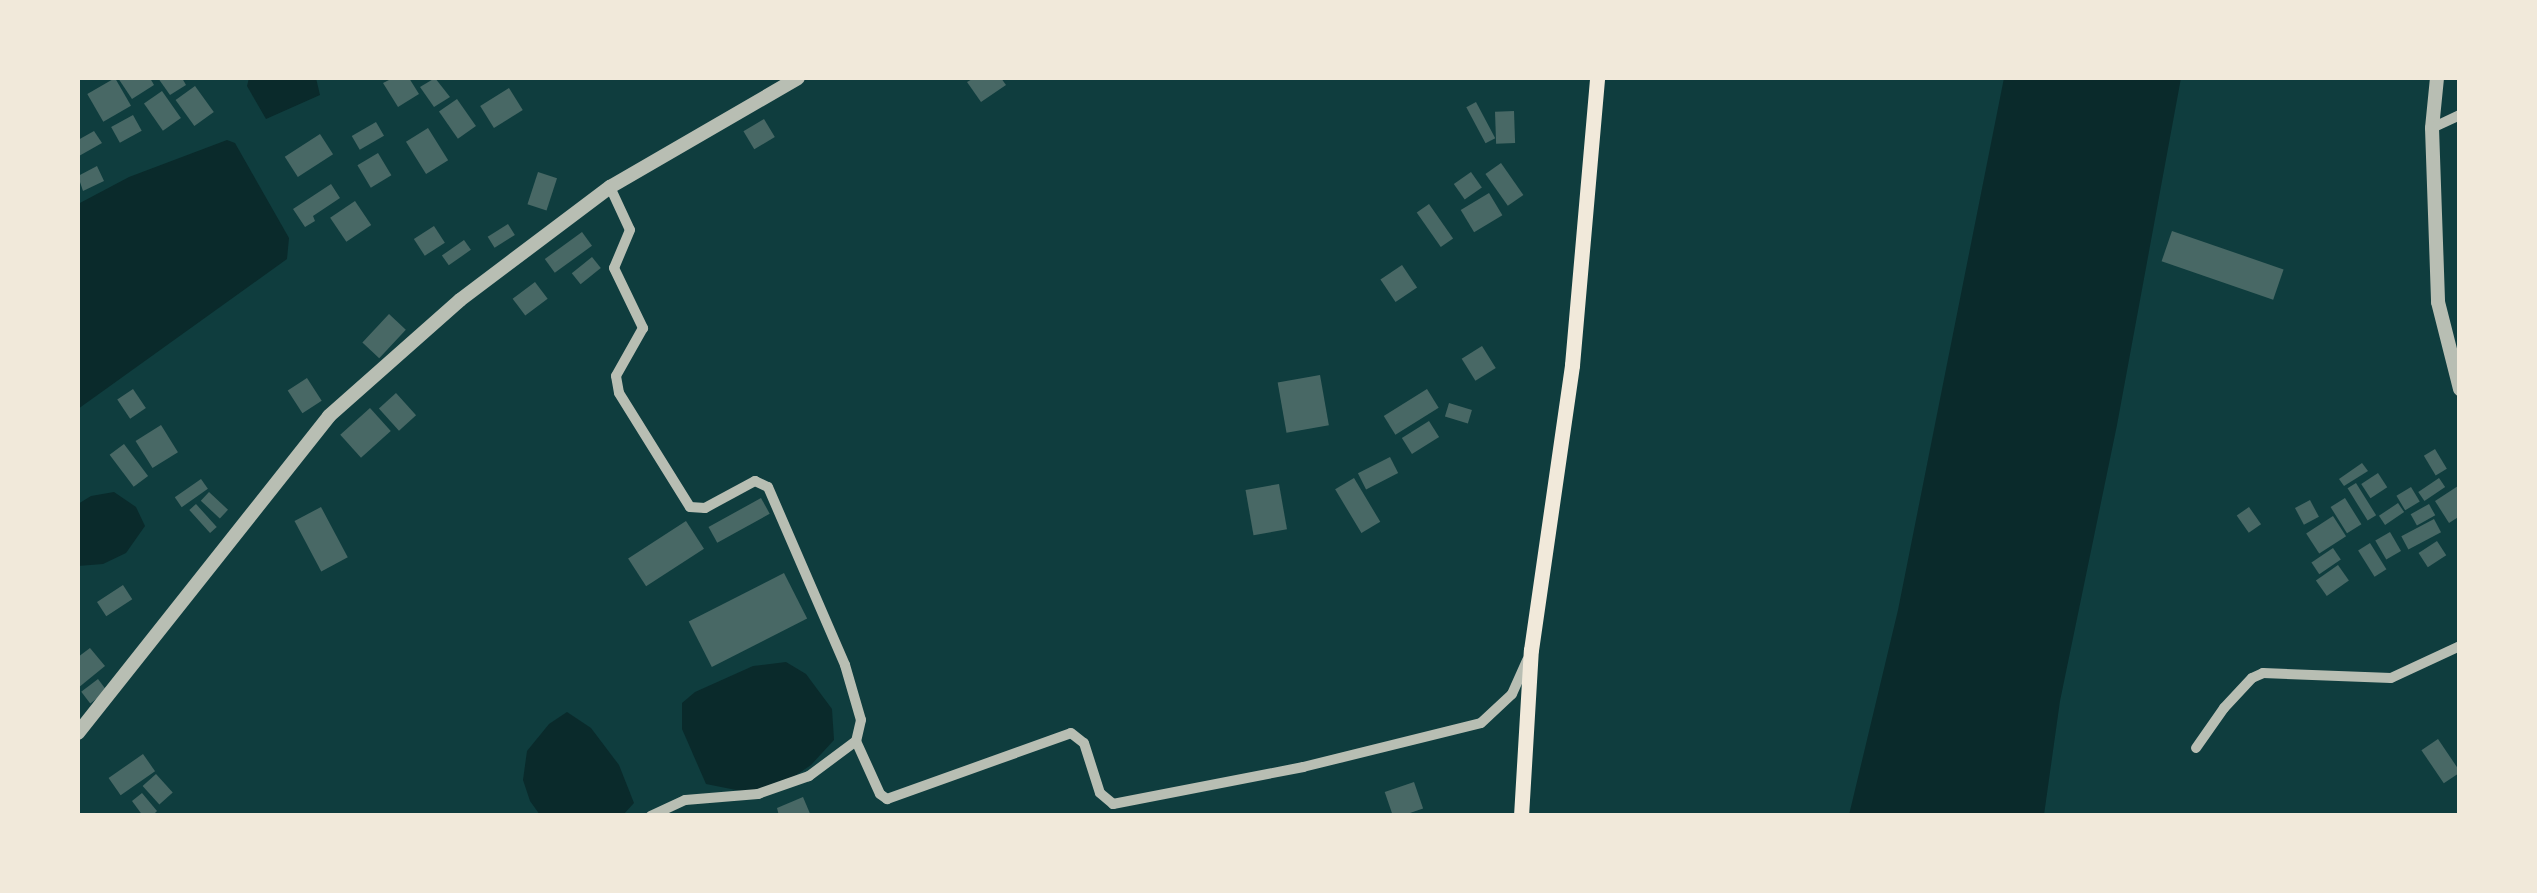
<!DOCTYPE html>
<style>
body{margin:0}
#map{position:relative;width:2537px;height:893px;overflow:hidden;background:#0f3d3e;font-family:Commissioner,sans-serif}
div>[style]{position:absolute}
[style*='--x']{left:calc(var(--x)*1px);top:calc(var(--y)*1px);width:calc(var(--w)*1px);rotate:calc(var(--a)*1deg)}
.water>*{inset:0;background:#0a2a2b}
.building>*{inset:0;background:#486865;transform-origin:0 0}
.minor>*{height:10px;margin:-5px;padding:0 5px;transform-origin:5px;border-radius:5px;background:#b8beb3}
.tertiary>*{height:14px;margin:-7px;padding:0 7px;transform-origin:7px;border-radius:7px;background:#b8beb3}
.secondary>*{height:15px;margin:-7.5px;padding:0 7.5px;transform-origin:7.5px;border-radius:7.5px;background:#f1e9da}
span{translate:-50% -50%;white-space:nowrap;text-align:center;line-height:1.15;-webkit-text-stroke:10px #f1e9da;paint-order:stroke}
.frame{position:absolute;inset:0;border:80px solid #f1e9da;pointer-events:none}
</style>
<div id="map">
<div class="water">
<i style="clip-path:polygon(249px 78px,316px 78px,320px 95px,266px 119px,247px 86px)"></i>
<i style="clip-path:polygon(2004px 78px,2181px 78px,2117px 425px,2060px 701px,2044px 815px,1849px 815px,1898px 610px)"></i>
<i style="clip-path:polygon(227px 140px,235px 143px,289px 238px,287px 259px,78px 409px,78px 204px,129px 177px)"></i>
<i style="clip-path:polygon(114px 492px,136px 507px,145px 526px,126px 553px,103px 564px,78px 566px,78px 504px,91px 496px)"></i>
<i style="clip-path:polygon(786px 662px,806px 674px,832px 709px,834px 740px,811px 765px,786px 782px,746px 792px,706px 784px,682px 729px,682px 703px,695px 692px,753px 666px)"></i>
<i style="clip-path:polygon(567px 712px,591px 728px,619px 765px,634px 803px,623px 815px,540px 815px,530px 801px,523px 780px,527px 751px,549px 724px)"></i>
</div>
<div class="building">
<i style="left:115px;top:78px;width:32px;height:32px;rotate:60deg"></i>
<i style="clip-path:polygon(118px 78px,150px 78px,154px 85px,132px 99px)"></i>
<i style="clip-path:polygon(158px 78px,182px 78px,186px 85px,170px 95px)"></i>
<i style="clip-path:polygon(393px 78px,409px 78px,419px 94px,398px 107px,383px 83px)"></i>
<i style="clip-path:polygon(435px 78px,450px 97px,434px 107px,420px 87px)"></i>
<i style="clip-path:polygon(974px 78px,1001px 78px,1006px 85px,981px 102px,967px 82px)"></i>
<i style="left:195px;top:86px;width:32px;height:24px;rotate:54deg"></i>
<i style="left:509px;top:88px;width:26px;height:34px;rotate:58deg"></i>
<i style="left:162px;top:91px;width:33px;height:22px;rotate:55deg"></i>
<i style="left:457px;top:99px;width:33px;height:22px;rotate:55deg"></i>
<i style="left:1476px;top:102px;width:41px;height:11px;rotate:62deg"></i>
<i style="left:1514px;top:111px;width:32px;height:19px;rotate:88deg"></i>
<i style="left:133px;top:115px;width:18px;height:25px;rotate:61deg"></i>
<i style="left:764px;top:119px;width:21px;height:24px;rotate:59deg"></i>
<i style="left:376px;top:122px;width:16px;height:28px;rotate:60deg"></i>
<i style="left:428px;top:128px;width:38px;height:26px;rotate:58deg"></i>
<i style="clip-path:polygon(94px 131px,102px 143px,79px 156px,78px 140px)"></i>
<i style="left:320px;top:134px;width:24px;height:42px;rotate:57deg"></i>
<i style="left:378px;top:153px;width:26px;height:24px;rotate:59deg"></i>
<i style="left:1501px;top:163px;width:39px;height:19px;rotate:55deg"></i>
<i style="clip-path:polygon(97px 166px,104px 181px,83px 191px,78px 176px)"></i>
<i style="left:538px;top:172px;width:20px;height:34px;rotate:18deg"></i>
<i style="left:1471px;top:172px;width:19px;height:21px;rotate:55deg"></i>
<i style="clip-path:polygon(331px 184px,340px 198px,313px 216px,315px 221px,305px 227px,293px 209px)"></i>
<i style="left:1489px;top:193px;width:26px;height:33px;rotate:59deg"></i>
<i style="left:355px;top:201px;width:29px;height:30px;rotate:56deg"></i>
<i style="left:1429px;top:204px;width:42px;height:15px;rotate:55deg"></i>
<i style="left:508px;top:224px;width:13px;height:24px;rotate:58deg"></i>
<i style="left:434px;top:226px;width:20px;height:24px;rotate:57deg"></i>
<i style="left:2172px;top:231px;width:118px;height:32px;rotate:19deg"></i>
<i style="left:582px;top:232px;width:17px;height:46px;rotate:54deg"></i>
<i style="left:464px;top:240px;width:12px;height:27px;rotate:55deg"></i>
<i style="left:592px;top:257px;width:14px;height:26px;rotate:51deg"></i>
<i style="left:1402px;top:265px;width:27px;height:26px;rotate:56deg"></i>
<i style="left:535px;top:282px;width:21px;height:28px;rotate:53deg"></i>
<i style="left:389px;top:314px;width:23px;height:39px;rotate:43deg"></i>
<i style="left:1482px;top:346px;width:26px;height:24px;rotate:58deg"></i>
<i style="left:1320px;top:375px;width:51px;height:43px;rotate:80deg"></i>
<i style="left:307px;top:378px;width:27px;height:23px;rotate:57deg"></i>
<i style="left:133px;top:389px;width:23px;height:19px;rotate:56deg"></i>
<i style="left:1427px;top:389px;width:22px;height:51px;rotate:58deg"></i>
<i style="left:396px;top:393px;width:30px;height:23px;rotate:48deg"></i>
<i style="left:1449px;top:403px;width:24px;height:14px;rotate:17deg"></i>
<i style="left:370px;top:408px;width:31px;height:40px;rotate:48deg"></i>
<i style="left:1429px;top:421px;width:19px;height:32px;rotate:58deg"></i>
<i style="left:161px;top:425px;width:32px;height:30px;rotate:58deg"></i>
<i style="left:124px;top:444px;width:40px;height:18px;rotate:53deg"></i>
<i style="left:2435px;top:449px;width:23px;height:13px;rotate:59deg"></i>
<i style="left:1390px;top:457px;width:18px;height:36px;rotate:63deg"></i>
<i style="clip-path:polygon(2362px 463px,2368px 471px,2344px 486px,2339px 479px)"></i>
<i style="left:2378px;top:473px;width:17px;height:20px;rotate:57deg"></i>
<i style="left:1354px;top:478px;width:51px;height:22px;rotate:59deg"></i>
<i style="left:2439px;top:478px;width:11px;height:25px;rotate:56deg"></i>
<i style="left:201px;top:479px;width:12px;height:32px;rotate:55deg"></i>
<i style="left:2356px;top:483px;width:38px;height:10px;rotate:58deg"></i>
<i style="left:1279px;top:484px;width:46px;height:34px;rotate:80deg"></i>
<i style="clip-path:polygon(2458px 486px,2460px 516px,2449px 523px,2435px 501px)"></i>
<i style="left:2411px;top:487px;width:17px;height:17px;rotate:59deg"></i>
<i style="left:209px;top:492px;width:26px;height:12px;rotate:43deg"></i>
<i style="left:761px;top:498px;width:18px;height:60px;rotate:61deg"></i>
<i style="left:2345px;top:498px;width:31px;height:17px;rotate:58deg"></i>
<i style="left:2310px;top:500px;width:19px;height:17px;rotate:62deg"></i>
<i style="left:2398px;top:503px;width:11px;height:23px;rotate:56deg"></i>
<i style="left:196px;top:504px;width:31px;height:9px;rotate:48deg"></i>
<i style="left:2429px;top:504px;width:13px;height:21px;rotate:61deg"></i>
<i style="left:321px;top:507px;width:57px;height:30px;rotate:62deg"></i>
<i style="left:2249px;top:507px;width:21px;height:15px;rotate:55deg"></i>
<i style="left:2333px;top:516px;width:24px;height:32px;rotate:57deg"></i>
<i style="left:2434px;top:519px;width:15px;height:37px;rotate:62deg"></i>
<i style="left:686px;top:521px;width:33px;height:69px;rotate:57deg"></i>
<i style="left:2390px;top:532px;width:22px;height:17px;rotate:60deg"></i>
<i style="left:2437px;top:541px;width:17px;height:22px;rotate:57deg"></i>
<i style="left:2370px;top:543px;width:31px;height:14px;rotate:58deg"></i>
<i style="left:2333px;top:548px;width:14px;height:26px;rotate:56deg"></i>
<i style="left:2338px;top:565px;width:19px;height:27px;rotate:55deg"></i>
<i style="left:784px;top:573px;width:51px;height:107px;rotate:63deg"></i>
<i style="left:123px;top:585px;width:17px;height:31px;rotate:57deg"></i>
<i style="clip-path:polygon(90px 648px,105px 666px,78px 688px,78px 657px)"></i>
<i style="left:98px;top:679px;width:15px;height:21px;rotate:53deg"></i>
<i style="left:2438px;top:739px;width:40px;height:20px;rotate:56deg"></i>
<i style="left:143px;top:754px;width:21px;height:42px;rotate:55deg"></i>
<i style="left:156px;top:774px;width:25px;height:18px;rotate:48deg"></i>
<i style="left:1414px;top:782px;width:28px;height:31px;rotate:71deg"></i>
<i style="clip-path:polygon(142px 793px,157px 811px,152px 816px,143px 816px,132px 801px)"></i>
<i style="clip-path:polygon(803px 797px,811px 816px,779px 816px,777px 808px)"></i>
</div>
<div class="minor">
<i style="--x:2432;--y:128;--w:31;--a:-25"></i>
<i style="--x:610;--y:187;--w:47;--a:65.1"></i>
<i style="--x:630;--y:230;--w:41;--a:112.8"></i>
<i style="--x:614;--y:268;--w:67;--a:64.2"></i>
<i style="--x:643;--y:328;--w:55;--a:119.4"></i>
<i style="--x:616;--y:376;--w:17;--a:80"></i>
<i style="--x:619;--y:393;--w:134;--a:58.1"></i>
<i style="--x:690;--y:507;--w:15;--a:4"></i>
<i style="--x:705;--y:508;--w:57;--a:-28.4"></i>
<i style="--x:755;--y:481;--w:14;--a:25"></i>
<i style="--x:768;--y:487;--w:194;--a:66.6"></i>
<i style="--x:845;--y:665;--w:57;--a:73.8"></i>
<i style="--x:861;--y:720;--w:22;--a:103"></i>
<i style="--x:856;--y:741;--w:59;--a:143.3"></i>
<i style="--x:809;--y:776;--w:54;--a:160.6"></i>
<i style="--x:758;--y:794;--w:73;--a:175.3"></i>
<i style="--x:685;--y:800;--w:38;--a:155"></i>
<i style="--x:856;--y:741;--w:58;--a:65.6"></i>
<i style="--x:880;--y:794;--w:9;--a:36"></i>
<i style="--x:887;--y:799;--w:195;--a:-19.7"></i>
<i style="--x:1071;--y:733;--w:16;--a:38"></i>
<i style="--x:1084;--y:743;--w:52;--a:72.3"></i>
<i style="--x:1100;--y:793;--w:17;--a:40"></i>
<i style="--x:1113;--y:804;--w:194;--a:-11"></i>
<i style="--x:1303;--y:767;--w:183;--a:-13.9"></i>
<i style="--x:1481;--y:723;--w:42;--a:-43.1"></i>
<i style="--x:1512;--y:694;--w:37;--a:-66"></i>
<i style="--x:2196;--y:748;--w:49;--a:-55"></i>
<i style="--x:2224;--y:708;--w:41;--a:-47"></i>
<i style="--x:2252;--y:678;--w:12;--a:-24"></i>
<i style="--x:2263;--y:673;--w:128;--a:2.2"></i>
<i style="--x:2391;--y:678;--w:76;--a:-24.9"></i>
</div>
<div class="tertiary">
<i style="--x:2437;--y:78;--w:50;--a:95.7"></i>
<i style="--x:2432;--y:128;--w:174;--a:88"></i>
<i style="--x:2438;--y:302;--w:90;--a:75.8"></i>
<i style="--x:78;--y:733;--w:404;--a:-51.6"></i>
<i style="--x:329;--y:416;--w:175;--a:-41.5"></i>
<i style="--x:460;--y:300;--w:188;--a:-37"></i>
<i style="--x:610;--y:187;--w:217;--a:-30.1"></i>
</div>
<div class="secondary">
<i style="--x:1521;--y:816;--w:166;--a:-86.6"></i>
<i style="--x:1531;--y:650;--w:288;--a:-81.8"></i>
<i style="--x:1572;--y:365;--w:288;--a:-85"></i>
</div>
<div class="frame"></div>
</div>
